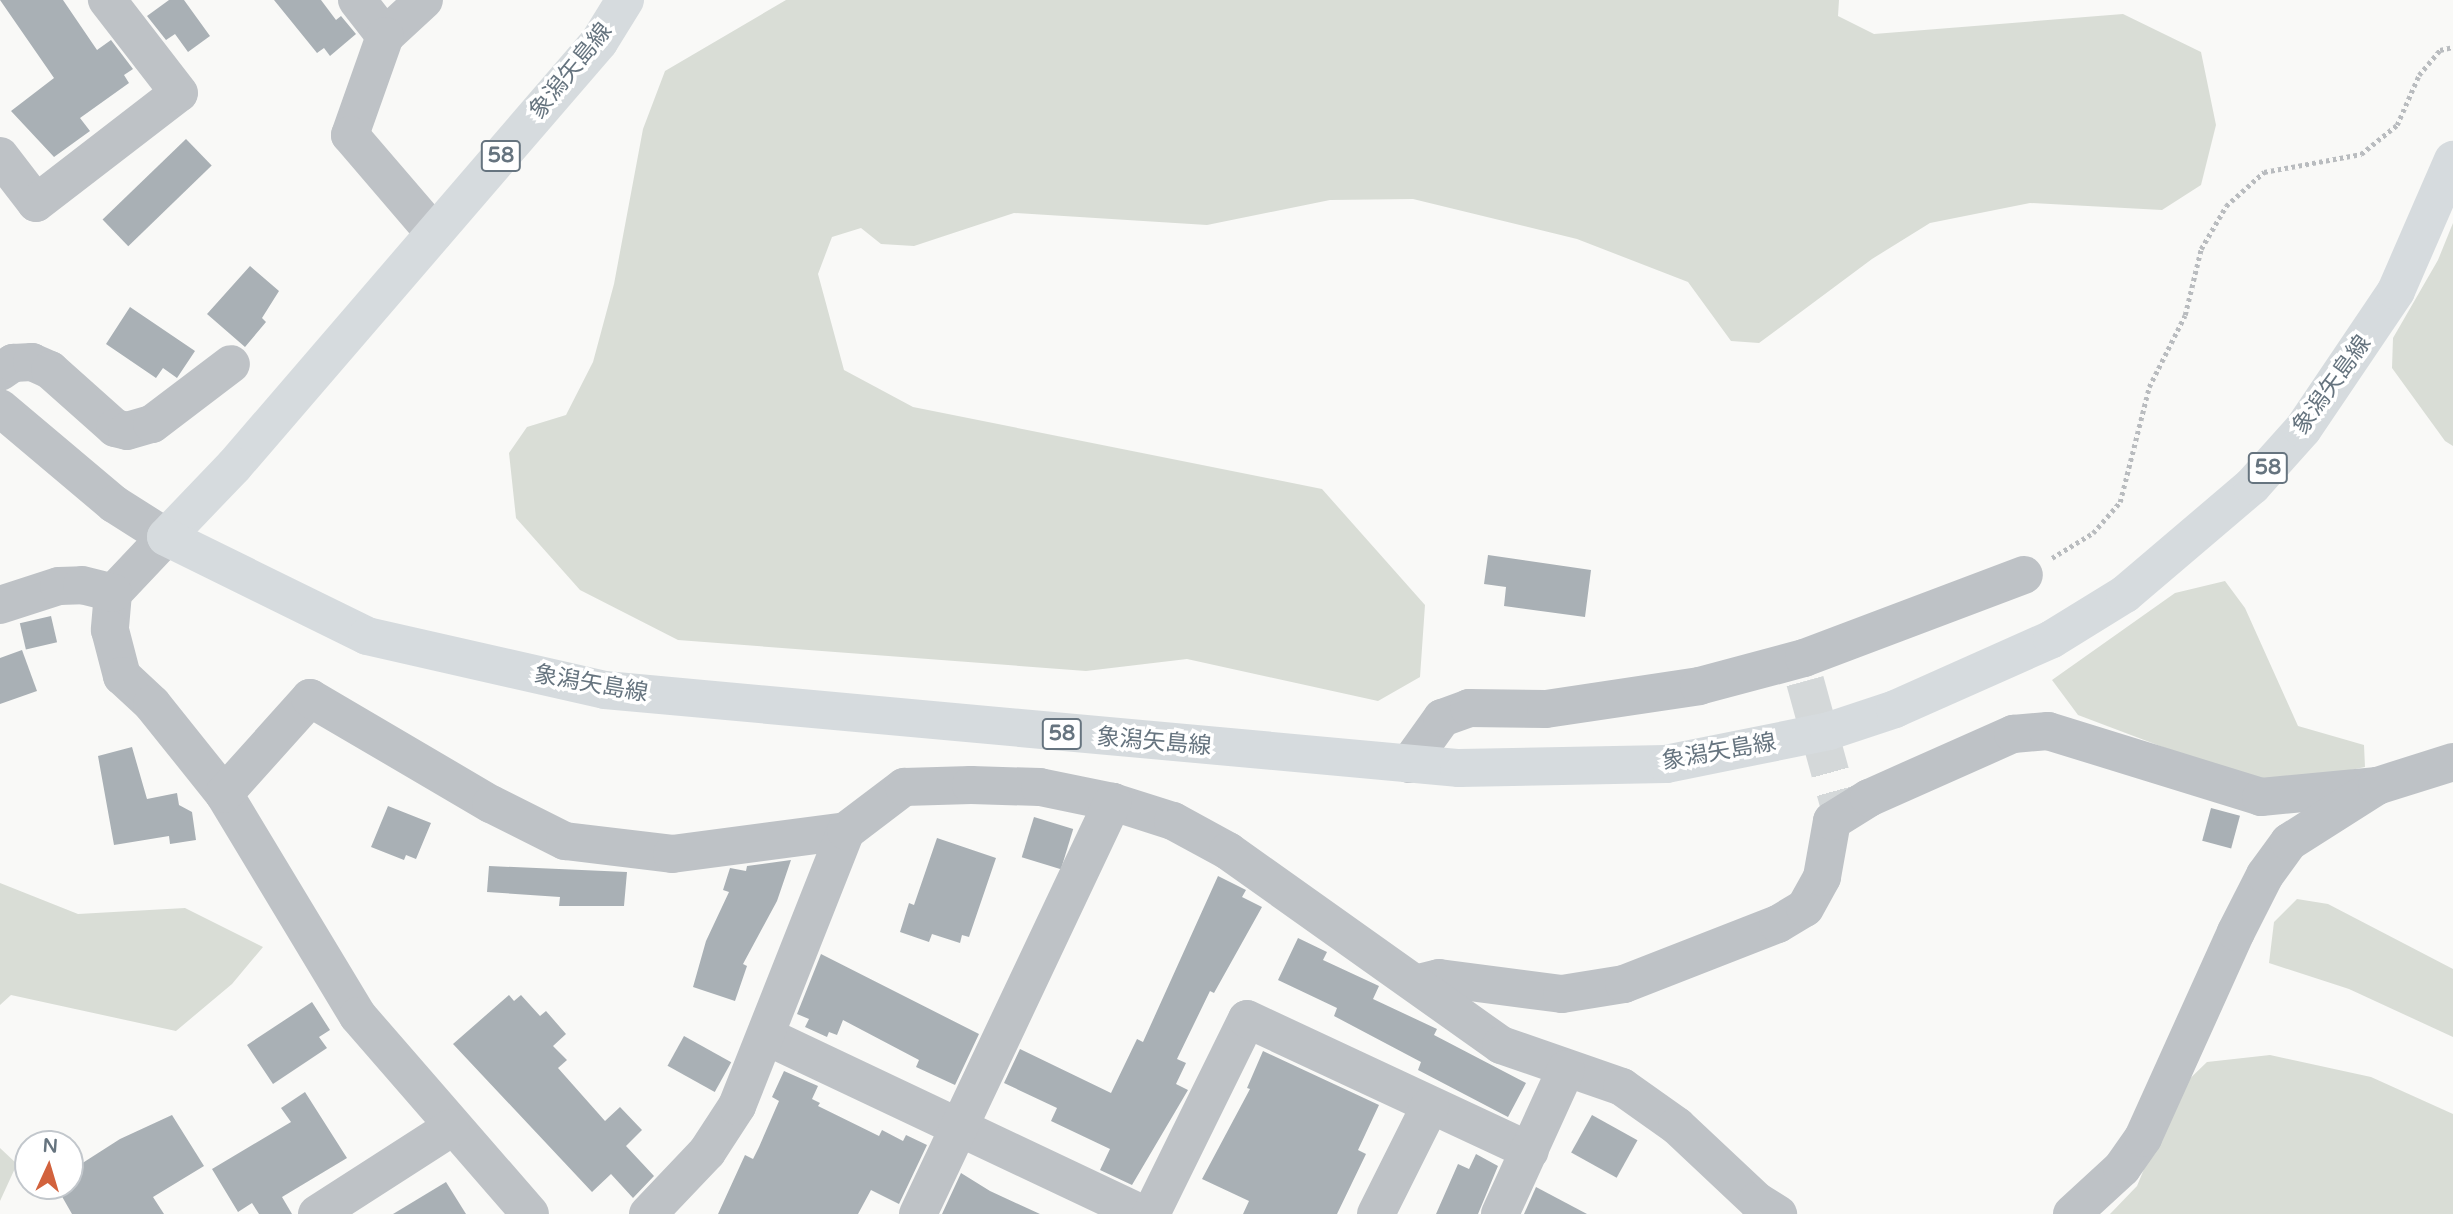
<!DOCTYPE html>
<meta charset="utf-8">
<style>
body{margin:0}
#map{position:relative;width:2453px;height:1214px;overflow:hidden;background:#f9f9f7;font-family:"Varela Round","Noto Sans JP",sans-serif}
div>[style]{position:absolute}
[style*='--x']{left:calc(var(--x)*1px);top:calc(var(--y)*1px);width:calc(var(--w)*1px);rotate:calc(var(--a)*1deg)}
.green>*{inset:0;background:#d9ddd6}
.building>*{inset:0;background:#a9b0b5;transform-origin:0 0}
.minor-tunnel>*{height:38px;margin-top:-19px;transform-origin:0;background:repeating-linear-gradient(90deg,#d4d8d9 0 38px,transparent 0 57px)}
.path>*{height:4.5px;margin-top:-2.25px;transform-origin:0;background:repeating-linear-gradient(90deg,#b9bcbf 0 3.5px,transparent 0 7px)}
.minor>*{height:38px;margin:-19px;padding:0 19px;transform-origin:19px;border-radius:19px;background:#bec2c6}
.major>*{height:38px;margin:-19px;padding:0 19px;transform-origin:19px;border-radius:19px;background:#d6dbde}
span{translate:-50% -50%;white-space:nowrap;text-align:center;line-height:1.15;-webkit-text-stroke:7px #fff;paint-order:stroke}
.shield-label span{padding:2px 5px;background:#fff;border:2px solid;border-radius:5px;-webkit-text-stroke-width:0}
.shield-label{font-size:21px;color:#66747f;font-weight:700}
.street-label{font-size:23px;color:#66747f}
.north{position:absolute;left:14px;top:1130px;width:70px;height:70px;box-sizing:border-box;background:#fff;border:2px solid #c2c7cc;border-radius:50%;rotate:4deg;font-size:19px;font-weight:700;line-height:28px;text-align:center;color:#66747f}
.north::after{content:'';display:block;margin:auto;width:24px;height:32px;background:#d2623d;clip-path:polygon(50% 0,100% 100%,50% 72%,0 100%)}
</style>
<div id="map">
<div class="green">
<i style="clip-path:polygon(786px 0,1839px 0,1838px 16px,1874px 34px,2123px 14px,2201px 52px,2216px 125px,2201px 185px,2162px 210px,2030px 203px,1930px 223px,1872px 259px,1759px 343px,1731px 341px,1688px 282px,1577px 239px,1413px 199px,1330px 200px,1207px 225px,1014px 213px,914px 246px,881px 244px,861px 228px,832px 237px,818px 274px,844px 370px,913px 407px,1322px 489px,1425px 605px,1420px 677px,1378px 701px,1187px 659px,1086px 671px,678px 640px,580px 590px,516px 518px,509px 453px,527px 427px,566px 415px,593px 362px,614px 284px,643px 129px,665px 71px)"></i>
<i style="clip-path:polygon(2453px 223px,2453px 446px,2445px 441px,2392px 368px,2393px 338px,2438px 260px)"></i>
<i style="clip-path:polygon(2225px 581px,2245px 608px,2298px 726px,2364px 745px,2365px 767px,2336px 773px,2250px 780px,2078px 715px,2052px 680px,2175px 593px)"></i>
<i style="clip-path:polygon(0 883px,78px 914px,185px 908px,263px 947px,232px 984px,176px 1031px,11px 995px,0 1005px)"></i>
<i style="clip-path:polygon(2297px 899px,2328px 904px,2453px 969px,2453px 1037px,2349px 989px,2269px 963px,2274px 922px)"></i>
<i style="clip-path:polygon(2270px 1055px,2371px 1077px,2453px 1114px,2453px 1214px,2110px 1214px,2137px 1186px,2176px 1092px,2207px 1062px)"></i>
<i style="clip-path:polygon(0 1148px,17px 1164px,0 1201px)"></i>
</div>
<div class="building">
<i style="clip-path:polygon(0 0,63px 0,97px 50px,111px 40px,133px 69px,124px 75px,129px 83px,80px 118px,90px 131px,54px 157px,11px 111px,54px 78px)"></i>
<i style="clip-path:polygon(169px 0,184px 0,210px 36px,188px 52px,175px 34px,166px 40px,147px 16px)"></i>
<i style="clip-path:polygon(274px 0,321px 0,336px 20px,341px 16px,356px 34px,330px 56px,324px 48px,317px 53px)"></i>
<i style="left:186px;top:139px;width:37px;height:116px;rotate:46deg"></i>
<i style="clip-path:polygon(250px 266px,279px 291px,262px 318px,266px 322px,245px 347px,207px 314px)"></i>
<i style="clip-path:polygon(130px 307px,195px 351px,177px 378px,163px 368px,156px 378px,106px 344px)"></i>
<i style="clip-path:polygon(1488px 555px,1591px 570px,1585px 617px,1504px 606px,1506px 587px,1484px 584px)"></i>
<i style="left:51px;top:616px;width:27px;height:32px;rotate:77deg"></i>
<i style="clip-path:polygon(22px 650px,37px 691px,0 704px,0 658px)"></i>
<i style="clip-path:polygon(132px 747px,147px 799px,177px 793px,179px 805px,192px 812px,196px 840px,170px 844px,169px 836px,114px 845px,98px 756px)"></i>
<i style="clip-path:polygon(388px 806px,431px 823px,416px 859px,406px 855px,404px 860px,371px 847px)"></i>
<i style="left:2211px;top:808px;width:30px;height:34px;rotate:15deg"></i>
<i style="left:1034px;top:817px;width:41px;height:42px;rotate:17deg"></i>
<i style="clip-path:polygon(937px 838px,996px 858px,969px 937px,962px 935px,960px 943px,932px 934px,929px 942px,900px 932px,909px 903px,914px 905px)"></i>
<i style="clip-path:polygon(791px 860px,777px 901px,743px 964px,747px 966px,735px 1001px,693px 987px,706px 941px,729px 892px,723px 890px,730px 868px,746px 871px,747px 866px)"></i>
<i style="clip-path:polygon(489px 866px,627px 872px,624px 906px,559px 906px,560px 897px,487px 892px)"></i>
<i style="clip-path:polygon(1218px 876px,1246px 890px,1242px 897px,1262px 907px,1214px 993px,1210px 991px,1177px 1059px,1186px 1063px,1176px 1084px,1188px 1090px,1132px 1185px,1100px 1170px,1110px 1149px,1051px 1121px,1057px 1108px,1004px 1083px,1020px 1049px,1111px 1093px,1137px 1039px,1143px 1042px)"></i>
<i style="clip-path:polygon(1298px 938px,1327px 952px,1323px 960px,1379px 986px,1373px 999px,1437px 1029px,1434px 1035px,1526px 1083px,1508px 1117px,1418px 1070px,1421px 1062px,1334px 1016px,1337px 1008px,1278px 980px)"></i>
<i style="clip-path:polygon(821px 954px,979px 1034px,955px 1085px,916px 1067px,919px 1060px,843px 1020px,837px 1035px,829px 1032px,827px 1037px,805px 1027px,809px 1019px,797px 1014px)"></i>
<i style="clip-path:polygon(509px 995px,514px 1001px,521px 995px,540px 1016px,546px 1011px,566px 1034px,553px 1046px,567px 1060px,558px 1068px,605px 1121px,620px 1107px,642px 1130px,626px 1146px,654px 1176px,633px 1198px,611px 1174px,592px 1192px,453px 1044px)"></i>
<i style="clip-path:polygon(312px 1002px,330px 1030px,319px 1037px,327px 1048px,273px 1084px,247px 1045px)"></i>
<i style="left:684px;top:1036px;width:54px;height:34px;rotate:29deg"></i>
<i style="clip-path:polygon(1263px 1051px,1379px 1105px,1358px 1150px,1366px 1154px,1337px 1214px,1243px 1214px,1249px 1201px,1202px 1179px,1250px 1089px,1247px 1088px)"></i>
<i style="clip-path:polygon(784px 1071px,818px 1086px,812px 1099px,820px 1103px,818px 1106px,879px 1136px,882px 1130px,903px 1141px,906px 1135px,927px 1145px,899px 1204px,871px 1190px,858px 1214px,718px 1214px,745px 1155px,753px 1159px,759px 1147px,779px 1101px,772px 1097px)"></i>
<i style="clip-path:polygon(305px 1092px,347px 1158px,282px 1197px,292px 1214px,259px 1214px,252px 1203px,238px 1212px,212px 1169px,291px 1122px,281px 1108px)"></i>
<i style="clip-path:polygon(172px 1115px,204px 1166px,153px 1197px,164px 1214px,72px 1214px,56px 1186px,70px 1186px,70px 1171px,120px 1139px)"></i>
<i style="left:1592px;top:1115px;width:52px;height:43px;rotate:29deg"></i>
<i style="clip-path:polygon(1476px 1154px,1498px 1166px,1478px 1214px,1436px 1214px,1458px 1164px,1469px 1169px)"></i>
<i style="clip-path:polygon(961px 1173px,990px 1191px,1040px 1214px,942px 1214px)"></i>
<i style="clip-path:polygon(446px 1182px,466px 1214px,393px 1214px)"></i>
<i style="clip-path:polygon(1536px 1187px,1587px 1214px,1524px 1214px)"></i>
</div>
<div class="minor-tunnel">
<i style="--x:1805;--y:681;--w:139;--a:74.6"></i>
</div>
<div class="path">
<i style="--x:2052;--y:558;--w:48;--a:-31.4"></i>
<i style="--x:2093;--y:533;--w:41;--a:-48.9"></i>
<i style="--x:2120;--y:502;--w:119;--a:-75.8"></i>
<i style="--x:2149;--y:387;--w:80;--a:-63.4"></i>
<i style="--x:2185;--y:315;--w:68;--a:-76.4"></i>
<i style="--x:2201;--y:249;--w:50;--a:-59.8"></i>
<i style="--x:2226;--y:206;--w:51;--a:-41.8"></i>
<i style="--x:2264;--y:172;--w:99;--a:-10.5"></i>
<i style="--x:2361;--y:154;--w:46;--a:-38.9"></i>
<i style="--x:2397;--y:125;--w:55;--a:-66.3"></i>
<i style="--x:2419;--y:75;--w:33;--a:-50"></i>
<i style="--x:2440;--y:50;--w:13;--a:-13"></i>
</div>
<div class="minor">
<i style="--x:357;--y:0;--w:46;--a:52.1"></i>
<i style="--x:385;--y:36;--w:53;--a:-42.7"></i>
<i style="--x:385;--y:36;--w:105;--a:109.5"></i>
<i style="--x:350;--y:135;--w:129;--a:49.4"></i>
<i style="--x:0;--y:156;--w:59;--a:52.5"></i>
<i style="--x:36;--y:203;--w:180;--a:-37.6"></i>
<i style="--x:179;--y:93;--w:118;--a:-127.7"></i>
<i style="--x:0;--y:372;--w:16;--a:-35"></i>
<i style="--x:13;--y:363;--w:19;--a:-3"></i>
<i style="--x:32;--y:362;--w:20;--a:24"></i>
<i style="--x:50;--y:370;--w:87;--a:41.7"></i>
<i style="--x:115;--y:428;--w:12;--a:14"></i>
<i style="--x:127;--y:431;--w:26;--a:-16"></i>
<i style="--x:152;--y:424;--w:99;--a:-37.2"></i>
<i style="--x:0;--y:408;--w:149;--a:40.1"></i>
<i style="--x:114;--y:504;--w:62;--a:32.4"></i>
<i style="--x:166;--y:537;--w:77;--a:133.4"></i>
<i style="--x:113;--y:593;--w:37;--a:95"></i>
<i style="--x:110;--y:630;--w:48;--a:75.4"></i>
<i style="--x:122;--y:676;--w:41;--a:43"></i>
<i style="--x:152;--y:704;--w:115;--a:51.3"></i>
<i style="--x:224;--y:794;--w:259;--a:58.9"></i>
<i style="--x:358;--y:1016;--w:262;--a:49"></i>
<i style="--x:0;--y:605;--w:62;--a:-17.9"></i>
<i style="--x:59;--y:586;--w:23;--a:-2"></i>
<i style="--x:82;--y:585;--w:32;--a:14"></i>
<i style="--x:1409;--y:764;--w:57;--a:-54.3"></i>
<i style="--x:1442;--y:718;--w:29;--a:-20"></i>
<i style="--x:1469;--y:708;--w:77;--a:0.7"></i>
<i style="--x:1546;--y:709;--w:155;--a:-8.5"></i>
<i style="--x:1699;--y:686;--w:109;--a:-14.9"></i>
<i style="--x:1804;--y:658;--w:235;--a:-20.7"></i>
<i style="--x:224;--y:794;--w:129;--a:-48.1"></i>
<i style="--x:310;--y:698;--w:210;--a:30.4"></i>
<i style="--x:491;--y:804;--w:83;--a:26.6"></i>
<i style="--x:565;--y:841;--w:108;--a:6.9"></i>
<i style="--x:672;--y:854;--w:176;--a:-7.5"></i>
<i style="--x:1419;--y:983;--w:21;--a:-14"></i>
<i style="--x:1439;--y:978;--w:124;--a:7.4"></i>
<i style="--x:1562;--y:994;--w:63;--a:-9.2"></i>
<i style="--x:1624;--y:984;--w:165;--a:-21.3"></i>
<i style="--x:1778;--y:924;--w:31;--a:-31"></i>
<i style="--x:1805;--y:908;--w:35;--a:-61"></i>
<i style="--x:1822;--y:877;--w:57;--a:-79.9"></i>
<i style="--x:1832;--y:821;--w:44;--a:-31.9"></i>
<i style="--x:1869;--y:798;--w:158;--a:-24"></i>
<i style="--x:2013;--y:734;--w:35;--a:-5"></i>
<i style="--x:2048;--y:731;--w:223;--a:17.2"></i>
<i style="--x:2261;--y:797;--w:117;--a:-5.4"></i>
<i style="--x:768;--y:1037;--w:415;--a:25.3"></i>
<i style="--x:317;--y:1214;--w:159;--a:-32.7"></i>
<i style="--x:648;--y:1214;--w:86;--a:-46.4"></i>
<i style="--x:707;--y:1152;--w:55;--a:-56.9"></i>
<i style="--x:737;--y:1106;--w:296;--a:-68.4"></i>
<i style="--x:846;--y:831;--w:73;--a:-37.2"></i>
<i style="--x:904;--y:787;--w:67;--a:-1.7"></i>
<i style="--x:971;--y:785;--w:69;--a:1.7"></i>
<i style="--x:1040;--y:787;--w:75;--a:11.6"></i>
<i style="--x:1113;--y:802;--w:63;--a:17.6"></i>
<i style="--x:1173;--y:821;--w:63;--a:28.6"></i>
<i style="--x:1228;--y:851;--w:335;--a:35.4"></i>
<i style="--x:1501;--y:1045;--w:128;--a:19.1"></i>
<i style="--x:1622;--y:1087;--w:67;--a:35.3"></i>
<i style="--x:1677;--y:1126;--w:110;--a:43.2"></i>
<i style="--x:1757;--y:1201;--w:25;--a:32"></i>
<i style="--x:918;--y:1214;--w:456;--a:-64.7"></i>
<i style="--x:1151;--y:1214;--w:217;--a:-63.8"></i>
<i style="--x:1247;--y:1019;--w:312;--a:25"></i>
<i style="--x:1376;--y:1214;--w:121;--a:-63.4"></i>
<i style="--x:1500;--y:1214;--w:159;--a:-65.5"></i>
<i style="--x:2072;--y:1214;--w:68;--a:-42.6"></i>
<i style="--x:2122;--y:1168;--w:37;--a:-55"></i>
<i style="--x:2143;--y:1138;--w:226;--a:-65.7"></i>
<i style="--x:2236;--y:932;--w:64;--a:-63"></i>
<i style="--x:2265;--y:875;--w:41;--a:-54"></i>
<i style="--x:2289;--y:842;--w:104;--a:-32.5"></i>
<i style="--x:2377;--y:786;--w:80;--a:-17.5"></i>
</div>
<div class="major">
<i style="--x:625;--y:0;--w:49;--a:121.8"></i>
<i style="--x:599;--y:42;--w:559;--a:130.72"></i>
<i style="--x:234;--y:466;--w:98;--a:133.8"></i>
<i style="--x:166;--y:537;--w:224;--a:26.2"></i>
<i style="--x:367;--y:636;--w:244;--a:12.8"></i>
<i style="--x:605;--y:690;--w:858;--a:5.22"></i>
<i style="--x:1459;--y:768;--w:207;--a:-1.1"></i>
<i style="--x:1666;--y:764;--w:166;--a:-11.4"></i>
<i style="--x:1829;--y:731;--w:70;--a:-18.4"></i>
<i style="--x:1895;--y:709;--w:172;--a:-24"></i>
<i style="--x:2052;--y:639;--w:86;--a:-31.7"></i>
<i style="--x:2125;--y:594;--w:167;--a:-40.4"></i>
<i style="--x:2252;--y:486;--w:76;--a:-48.2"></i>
<i style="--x:2303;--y:429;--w:166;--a:-56"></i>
<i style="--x:2396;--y:291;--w:143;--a:-66.5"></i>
</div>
<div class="shield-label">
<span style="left:501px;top:156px">58</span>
<span style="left:2268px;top:468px">58</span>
<span style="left:1062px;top:734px">58</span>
</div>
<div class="street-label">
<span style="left:571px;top:71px;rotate:-51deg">象潟矢島線</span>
<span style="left:2332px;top:385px;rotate:-54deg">象潟矢島線</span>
<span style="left:591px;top:684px;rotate:10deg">象潟矢島線</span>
<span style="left:1154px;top:742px;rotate:5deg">象潟矢島線</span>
<span style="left:1719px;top:752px;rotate:-10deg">象潟矢島線</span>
</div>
<div class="north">N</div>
</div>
